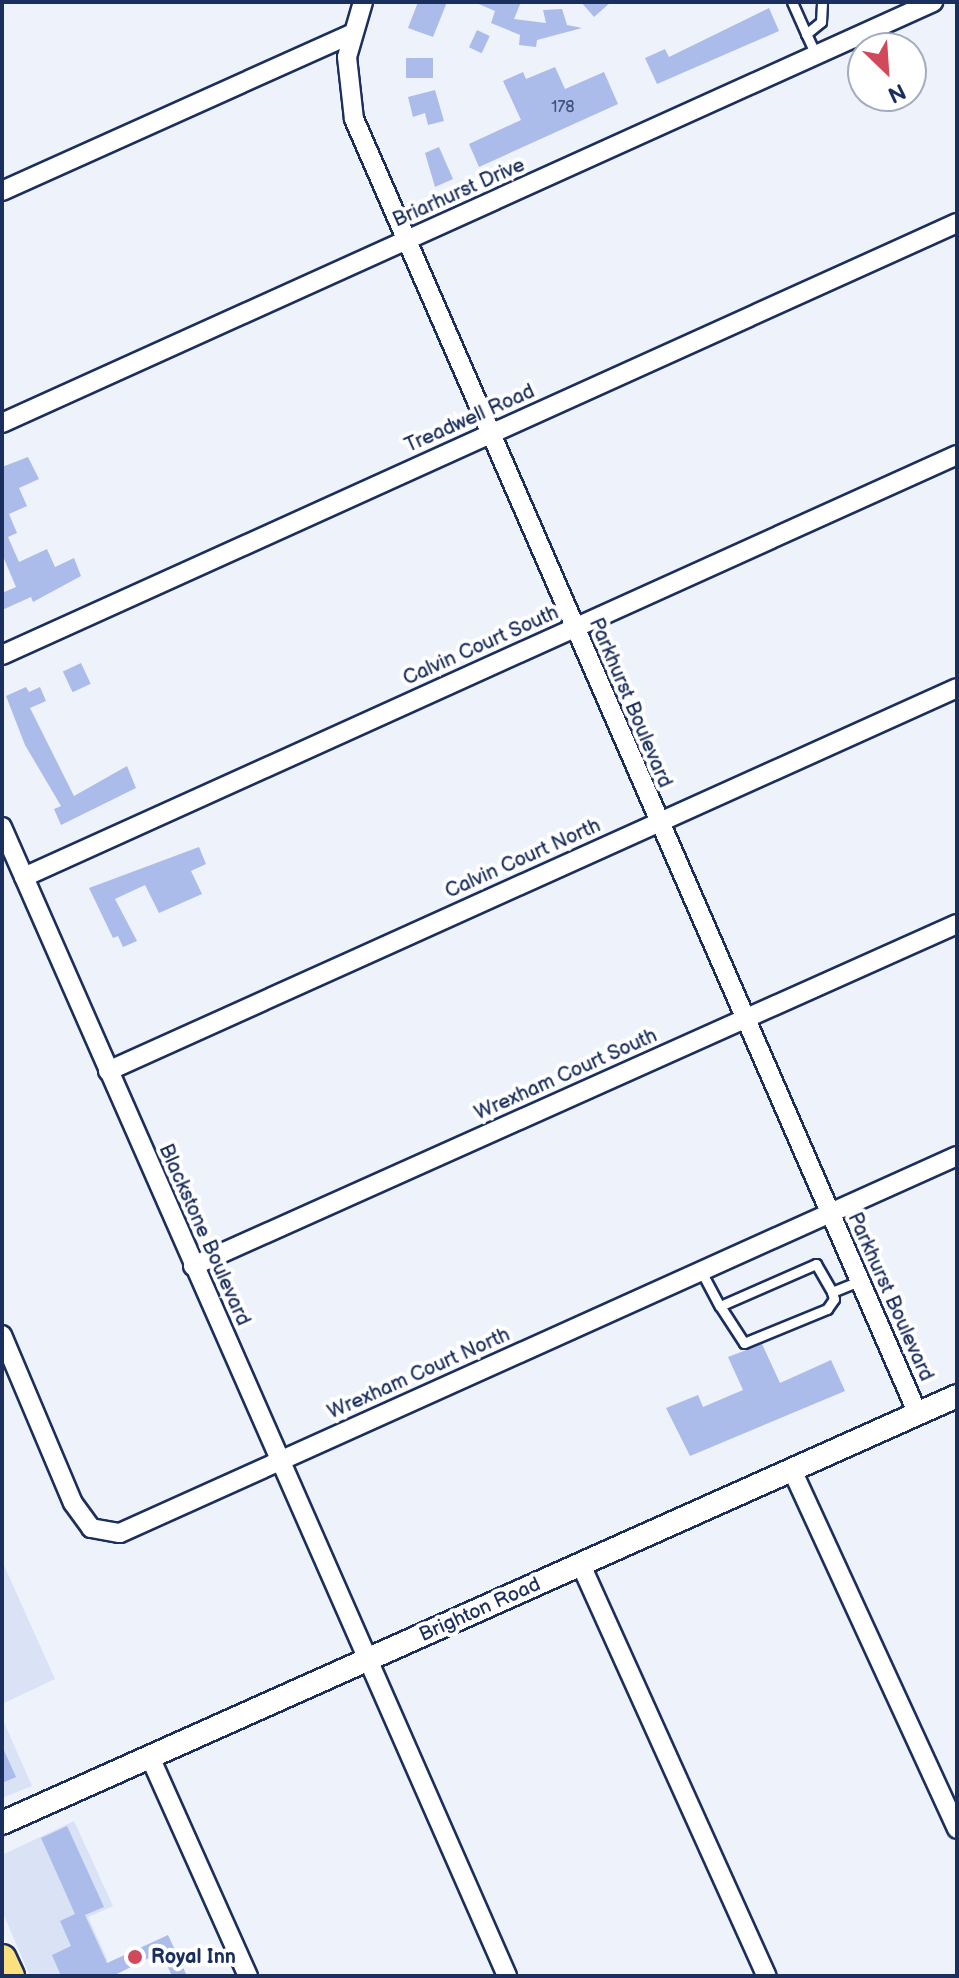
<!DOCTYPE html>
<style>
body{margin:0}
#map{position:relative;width:959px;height:1978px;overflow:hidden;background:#eef2fb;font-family:"Balsamiq Sans",sans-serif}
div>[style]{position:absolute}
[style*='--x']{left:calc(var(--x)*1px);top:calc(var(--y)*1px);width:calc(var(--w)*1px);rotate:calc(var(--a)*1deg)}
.built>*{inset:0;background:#dae2f6}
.building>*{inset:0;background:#abbceb;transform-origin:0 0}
.roads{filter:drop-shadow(2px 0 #1b2f5e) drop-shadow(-2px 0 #1b2f5e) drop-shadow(0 2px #1b2f5e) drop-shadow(0 -2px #1b2f5e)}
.service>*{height:9px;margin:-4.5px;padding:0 4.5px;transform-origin:4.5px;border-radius:4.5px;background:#fff}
.minor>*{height:18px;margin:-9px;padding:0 9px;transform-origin:9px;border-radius:9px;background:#fff}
.tertiary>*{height:22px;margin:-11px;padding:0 11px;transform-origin:11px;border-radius:11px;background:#fff}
.primary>*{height:28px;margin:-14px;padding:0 14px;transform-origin:14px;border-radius:14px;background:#fce080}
.dots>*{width:22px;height:22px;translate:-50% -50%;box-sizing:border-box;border:4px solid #fff;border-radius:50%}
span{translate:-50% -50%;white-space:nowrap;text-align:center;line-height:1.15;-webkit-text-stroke:8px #fff;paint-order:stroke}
.number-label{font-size:16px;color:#3f5281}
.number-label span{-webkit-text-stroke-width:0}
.street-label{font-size:20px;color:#1b2f5e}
.poi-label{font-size:20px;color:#1b2f5e;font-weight:700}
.left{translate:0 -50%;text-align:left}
.frame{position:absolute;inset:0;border:4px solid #1b2f5e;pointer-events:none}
.north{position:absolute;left:847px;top:32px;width:80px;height:80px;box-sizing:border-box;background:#fff;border:2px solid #a4acbf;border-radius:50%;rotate:155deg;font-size:22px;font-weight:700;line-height:32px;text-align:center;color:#1b2f5e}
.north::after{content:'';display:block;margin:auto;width:28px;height:36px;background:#d1495b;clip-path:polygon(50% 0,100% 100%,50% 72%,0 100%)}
</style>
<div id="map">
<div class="built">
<i style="clip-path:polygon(2px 1561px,55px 1679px,2px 1704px)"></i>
<i style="clip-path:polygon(2px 1718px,32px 1786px,2px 1798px)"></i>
<i style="clip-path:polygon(74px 1821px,113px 1906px,88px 1917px,108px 1961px,75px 1976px,30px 1976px,2px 1911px,2px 1855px)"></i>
</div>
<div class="building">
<i style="clip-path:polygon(418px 2px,447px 2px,433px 37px,408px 28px)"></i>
<i style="clip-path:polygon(474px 2px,521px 2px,514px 19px,546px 23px,543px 10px,562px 9px,567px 25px,582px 28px,537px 40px,536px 47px,519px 45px,520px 35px,491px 23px,495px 11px)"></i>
<i style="clip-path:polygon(581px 2px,611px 2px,594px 17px)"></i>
<i style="clip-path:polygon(769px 8px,779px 31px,657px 84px,645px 58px,665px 49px,669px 57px)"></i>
<i style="left:477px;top:30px;width:14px;height:19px;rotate:25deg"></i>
<i style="left:406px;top:58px;width:27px;height:20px"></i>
<i style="clip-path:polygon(555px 67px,565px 89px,604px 72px,618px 104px,479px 167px,469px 144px,521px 120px,503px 81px,523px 72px,526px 79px)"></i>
<i style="clip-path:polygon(435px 90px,444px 121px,428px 125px,425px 113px,413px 117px,408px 97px)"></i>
<i style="clip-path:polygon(439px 147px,453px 179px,435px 187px,425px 153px)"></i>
<i style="clip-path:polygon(28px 457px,39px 479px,19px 488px,27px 506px,9px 514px,17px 533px,8px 537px,19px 562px,47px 549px,55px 567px,74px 558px,81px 576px,33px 602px,31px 597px,2px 610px,2px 593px,16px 587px,2px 554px,2px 467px)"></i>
<i style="left:81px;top:663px;width:23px;height:20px;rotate:65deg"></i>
<i style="clip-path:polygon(26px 687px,29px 692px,40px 687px,46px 701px,30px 708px,74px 796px,127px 766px,136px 788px,61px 825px,54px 809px,61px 806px,25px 745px,6px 696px)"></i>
<i style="clip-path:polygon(199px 847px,206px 864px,191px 871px,202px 894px,159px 913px,145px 885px,115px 899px,137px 941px,123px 947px,118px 936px,113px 938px,89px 888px)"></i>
<i style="clip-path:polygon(762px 1344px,780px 1383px,831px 1360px,845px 1391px,690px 1456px,666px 1408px,698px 1395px,703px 1407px,743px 1390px,728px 1357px)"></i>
<i style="clip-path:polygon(2px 1746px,16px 1777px,2px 1783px)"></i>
<i style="clip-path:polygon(67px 1826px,104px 1907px,85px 1915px,107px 1963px,168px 1935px,187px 1976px,172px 1976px,161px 1952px,113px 1976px,61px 1976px,52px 1955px,71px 1946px,60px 1921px,75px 1914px,41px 1838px)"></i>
</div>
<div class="roads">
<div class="service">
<i style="--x:792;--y:2;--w:35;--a:66"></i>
<i style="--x:816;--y:55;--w:23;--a:-115"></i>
<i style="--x:806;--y:34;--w:19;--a:-39"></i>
<i style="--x:821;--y:22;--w:20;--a:-87"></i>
<i style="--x:701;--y:1271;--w:40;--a:62"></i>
<i style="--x:720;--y:1306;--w:105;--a:-23.6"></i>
<i style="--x:816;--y:1264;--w:32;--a:60"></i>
<i style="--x:832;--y:1292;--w:29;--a:-22"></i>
<i style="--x:720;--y:1306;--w:44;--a:57"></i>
<i style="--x:744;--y:1343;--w:90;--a:-22.3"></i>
<i style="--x:827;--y:1309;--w:12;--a:-55"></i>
<i style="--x:834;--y:1299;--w:7;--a:-106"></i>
</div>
<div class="minor">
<i style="--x:363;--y:2;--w:57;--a:106.2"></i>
<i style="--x:347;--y:57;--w:62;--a:83.6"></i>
<i style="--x:354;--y:119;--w:1412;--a:66.47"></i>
<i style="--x:2;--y:191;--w:383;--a:-24.2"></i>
<i style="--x:2;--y:423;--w:1022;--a:-24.33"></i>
<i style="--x:2;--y:655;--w:1048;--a:-24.34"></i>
<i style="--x:2;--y:827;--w:1255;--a:66.27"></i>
<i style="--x:24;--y:877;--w:1024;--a:-24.34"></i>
<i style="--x:108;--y:1071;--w:931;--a:-24.28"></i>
<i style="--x:193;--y:1266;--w:837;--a:-24.12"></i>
<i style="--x:2;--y:1335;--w:182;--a:67.1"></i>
<i style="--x:73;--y:1503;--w:31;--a:54"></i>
<i style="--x:91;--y:1528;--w:29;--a:10"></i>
<i style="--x:120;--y:1533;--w:918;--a:-24.25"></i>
<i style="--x:792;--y:1470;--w:395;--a:65.3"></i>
<i style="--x:581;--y:1565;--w:451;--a:65.7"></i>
<i style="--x:150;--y:1757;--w:240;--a:65.9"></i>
</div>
<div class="tertiary">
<i style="--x:2;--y:1823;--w:1046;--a:-24.09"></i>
</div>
<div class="primary">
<i style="--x:2;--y:1959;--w:19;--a:65"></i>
</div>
</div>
<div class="dots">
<i style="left:135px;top:1957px;background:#d1495b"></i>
</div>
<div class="number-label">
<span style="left:563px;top:108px">178</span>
</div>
<div class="street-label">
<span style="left:459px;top:193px;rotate:-24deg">Briarhurst Drive</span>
<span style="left:470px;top:419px;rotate:-24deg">Treadwell Road</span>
<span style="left:481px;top:646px;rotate:-24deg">Calvin Court South</span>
<span style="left:630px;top:703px;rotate:67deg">Parkhurst Boulevard</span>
<span style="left:523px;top:859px;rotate:-24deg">Calvin Court North</span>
<span style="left:566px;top:1075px;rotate:-24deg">Wrexham Court South</span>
<span style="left:204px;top:1235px;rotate:66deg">Blackstone Boulevard</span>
<span style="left:890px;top:1297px;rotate:66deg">Parkhurst Boulevard</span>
<span style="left:419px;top:1374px;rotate:-24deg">Wrexham Court North</span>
<span style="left:480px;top:1610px;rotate:-24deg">Brighton Road</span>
</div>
<div class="poi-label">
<span class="left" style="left:151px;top:1957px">Royal Inn</span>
</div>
<div class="frame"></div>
<div class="north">N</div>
</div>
